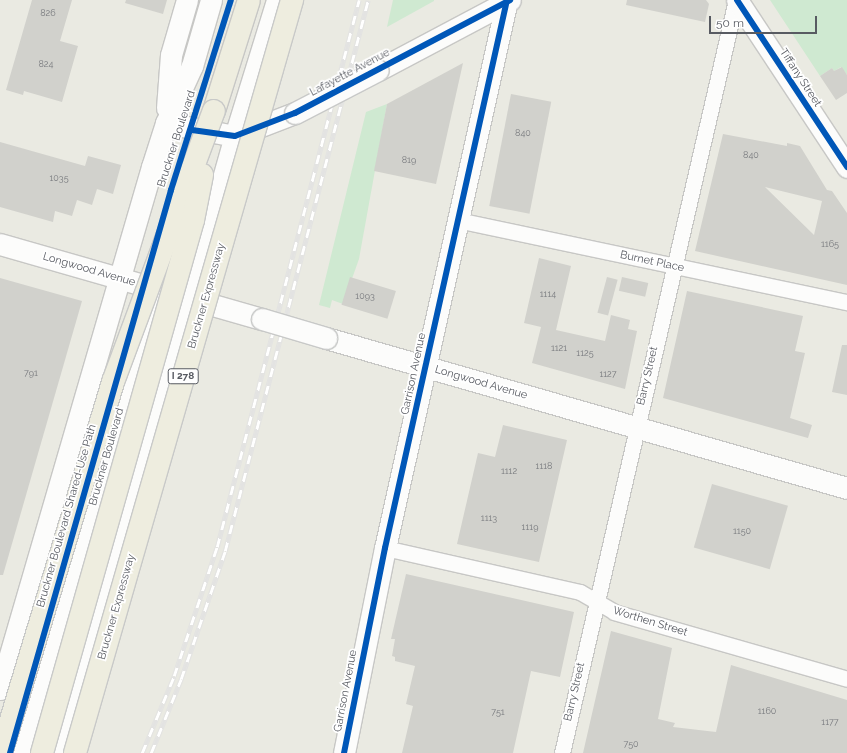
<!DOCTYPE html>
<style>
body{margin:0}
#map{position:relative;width:847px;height:753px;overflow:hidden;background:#eaeae2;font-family:Raleway,sans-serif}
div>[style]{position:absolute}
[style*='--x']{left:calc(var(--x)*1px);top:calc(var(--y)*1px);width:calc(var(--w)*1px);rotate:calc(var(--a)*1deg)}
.green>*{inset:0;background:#cfe9d1}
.building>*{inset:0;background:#d1d1cc;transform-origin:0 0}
.roads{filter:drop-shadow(1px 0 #c7c7c5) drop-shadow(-1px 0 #c7c7c5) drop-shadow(0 1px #c7c7c5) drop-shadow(0 -1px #c7c7c5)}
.street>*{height:15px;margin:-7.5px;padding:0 7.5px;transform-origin:7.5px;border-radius:7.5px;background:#fcfcfb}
.secondary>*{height:21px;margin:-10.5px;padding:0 10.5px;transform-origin:10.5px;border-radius:10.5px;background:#fcfcfb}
.highway>*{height:22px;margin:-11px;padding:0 11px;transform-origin:11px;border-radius:11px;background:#eeeddf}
.rail>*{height:4.5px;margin-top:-2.25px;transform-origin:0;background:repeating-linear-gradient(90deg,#fff 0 9px,#e3e3e2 0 18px);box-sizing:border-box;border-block:1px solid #e3e3e2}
.bridges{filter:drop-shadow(1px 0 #c8c9c8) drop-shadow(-1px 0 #c8c9c8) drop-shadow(0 1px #c8c9c8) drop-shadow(0 -1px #c8c9c8)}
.secondary-bridge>*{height:21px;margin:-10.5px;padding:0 10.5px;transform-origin:10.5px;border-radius:10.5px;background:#fcfcfb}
.highway-bridge>*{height:22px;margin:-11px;padding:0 11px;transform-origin:11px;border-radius:11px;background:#eeeddf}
.cycleway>*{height:6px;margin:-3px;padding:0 3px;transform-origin:3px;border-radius:3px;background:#0057b8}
span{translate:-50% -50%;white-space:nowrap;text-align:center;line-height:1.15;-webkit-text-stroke:3.5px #fff;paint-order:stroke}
.number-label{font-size:9px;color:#787a7e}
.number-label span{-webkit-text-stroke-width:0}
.shield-label span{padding:1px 3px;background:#fff;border:1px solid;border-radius:3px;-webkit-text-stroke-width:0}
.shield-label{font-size:10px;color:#585b62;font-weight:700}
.street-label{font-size:11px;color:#585b62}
.scale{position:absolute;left:709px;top:16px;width:108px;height:18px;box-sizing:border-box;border:2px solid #585b62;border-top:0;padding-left:5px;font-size:12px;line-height:14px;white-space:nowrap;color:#585b62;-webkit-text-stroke:3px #fff;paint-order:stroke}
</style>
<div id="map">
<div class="green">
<i style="clip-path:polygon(393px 0,434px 0,434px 1px,387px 27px)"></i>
<i style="clip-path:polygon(770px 0,847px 0,847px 75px,841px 67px,834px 71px,832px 68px,820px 76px)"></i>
<i style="clip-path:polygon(387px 104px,359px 259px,343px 304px,332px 300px,330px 308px,319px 305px,366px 112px)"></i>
</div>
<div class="building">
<i style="clip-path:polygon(32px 0,72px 0,60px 41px,78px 46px,62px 102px,24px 91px,23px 95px,6px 90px)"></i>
<i style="clip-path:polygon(126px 0,167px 0,163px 14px,125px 3px)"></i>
<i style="clip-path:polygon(627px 0,706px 0,709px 4px,705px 22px,626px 5px)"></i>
<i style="clip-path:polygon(463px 63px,436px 184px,374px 171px,387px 104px)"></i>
<i style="clip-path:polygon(842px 67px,847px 75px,847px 93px,836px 100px,820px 76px,832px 68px,834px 71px)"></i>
<i style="left:511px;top:94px;width:41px;height:114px;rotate:11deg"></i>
<i style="clip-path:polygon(evenodd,723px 134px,787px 146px,787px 143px,800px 146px,827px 190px,832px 191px,847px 213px,847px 285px,695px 251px,723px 134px,765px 187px,822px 201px,814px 235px,765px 187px)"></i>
<i style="clip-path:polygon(0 142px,85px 166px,88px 156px,121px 165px,113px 194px,97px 189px,92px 205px,77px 200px,72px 216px,55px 211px,53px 222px,0 207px)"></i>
<i style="clip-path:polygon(539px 258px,571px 266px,556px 330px,605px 341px,611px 315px,630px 320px,628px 329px,637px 331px,625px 389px,532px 363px,541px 327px,524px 323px)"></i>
<i style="left:350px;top:277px;width:48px;height:29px;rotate:17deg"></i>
<i style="left:607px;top:277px;width:11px;height:37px;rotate:15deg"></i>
<i style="left:622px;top:277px;width:27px;height:14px;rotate:13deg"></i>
<i style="clip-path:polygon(0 278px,82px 301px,3px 575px,0 575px)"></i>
<i style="clip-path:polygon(687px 291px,803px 316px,795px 351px,805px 353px,790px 418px,812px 425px,808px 438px,663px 398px)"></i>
<i style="clip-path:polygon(842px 345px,847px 345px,847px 395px,832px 392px)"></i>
<i style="clip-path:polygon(503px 425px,567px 440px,539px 562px,457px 544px,478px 453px,495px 457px)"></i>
<i style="left:712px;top:484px;width:79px;height:66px;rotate:16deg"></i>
<i style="clip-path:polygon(406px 574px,574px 612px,560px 677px,531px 671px,513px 753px,402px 753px,413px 706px,406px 704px,415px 666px,395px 661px,395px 657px,392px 656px,395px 639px,391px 639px)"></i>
<i style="clip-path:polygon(611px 631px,672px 648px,658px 719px,675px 723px,673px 727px,716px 732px,731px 665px,847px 700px,847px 753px,583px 753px)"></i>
</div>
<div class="roads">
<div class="street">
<i style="--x:457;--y:220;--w:399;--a:11.9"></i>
<i style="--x:385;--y:548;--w:200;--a:12.7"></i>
<i style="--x:580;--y:592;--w:39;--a:30"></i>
<i style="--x:614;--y:612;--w:242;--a:16"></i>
<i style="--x:562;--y:753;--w:773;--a:-76.99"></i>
</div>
<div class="secondary">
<i style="--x:737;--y:0;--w:200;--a:56.6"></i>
<i style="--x:378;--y:70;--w:149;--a:-27.9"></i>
<i style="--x:167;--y:108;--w:53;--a:-85.7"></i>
<i style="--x:171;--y:55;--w:57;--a:-73.8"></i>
<i style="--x:166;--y:123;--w:70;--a:10.7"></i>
<i style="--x:235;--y:136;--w:64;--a:-21"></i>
<i style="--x:0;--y:244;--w:273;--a:16"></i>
<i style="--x:326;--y:338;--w:542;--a:16.06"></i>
<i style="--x:0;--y:689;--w:544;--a:-73.77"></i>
<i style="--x:152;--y:167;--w:46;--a:-72.3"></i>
<i style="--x:166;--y:123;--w:63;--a:-65.5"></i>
<i style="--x:192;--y:66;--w:69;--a:-73.9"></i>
<i style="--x:21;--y:753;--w:400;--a:-73.7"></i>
<i style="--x:133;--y:369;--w:83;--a:-70.3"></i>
<i style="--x:161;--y:291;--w:48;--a:-75.4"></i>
<i style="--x:58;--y:753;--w:54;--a:-71.6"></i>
<i style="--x:75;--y:702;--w:588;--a:-74.22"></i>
<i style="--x:235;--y:136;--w:142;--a:-72.8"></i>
<i style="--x:344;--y:753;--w:209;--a:-78.7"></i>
<i style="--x:385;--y:548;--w:561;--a:-77.45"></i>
</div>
<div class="highway">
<i style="--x:214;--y:111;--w:116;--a:-72.5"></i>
</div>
</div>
<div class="rail">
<i style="--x:142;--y:753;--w:83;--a:-67.4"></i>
<i style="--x:174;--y:676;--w:136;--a:-71.6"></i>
<i style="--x:217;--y:547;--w:565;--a:-75.45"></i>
<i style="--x:151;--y:753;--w:80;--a:-67.9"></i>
<i style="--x:181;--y:679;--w:135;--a:-71"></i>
<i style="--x:225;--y:551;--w:569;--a:-75.45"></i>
</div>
<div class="bridges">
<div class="secondary-bridge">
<i style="--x:295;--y:113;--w:93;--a:-27.4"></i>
<i style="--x:262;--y:319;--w:67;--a:16.5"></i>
</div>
<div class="highway-bridge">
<i style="--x:1;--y:753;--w:388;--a:-73.2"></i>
<i style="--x:113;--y:382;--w:289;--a:-69.6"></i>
<i style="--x:42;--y:753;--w:554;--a:-74.18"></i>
<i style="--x:193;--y:220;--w:46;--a:-78.7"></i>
<i style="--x:75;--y:753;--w:784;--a:-73.92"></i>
</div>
</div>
<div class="cycleway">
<i style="--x:737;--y:0;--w:200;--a:56.6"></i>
<i style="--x:192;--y:130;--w:43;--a:7.9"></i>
<i style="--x:235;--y:136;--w:64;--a:-21"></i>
<i style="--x:295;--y:113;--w:243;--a:-27.7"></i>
<i style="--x:10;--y:753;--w:586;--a:-74.04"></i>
<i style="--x:171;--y:190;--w:199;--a:-72.5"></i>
<i style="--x:344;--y:753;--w:209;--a:-78.7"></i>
<i style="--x:385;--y:548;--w:561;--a:-77.45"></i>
</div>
<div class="number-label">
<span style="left:48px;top:13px">826</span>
<span style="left:46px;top:64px">824</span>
<span style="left:523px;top:133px">840</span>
<span style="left:751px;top:155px">840</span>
<span style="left:409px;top:160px">819</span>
<span style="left:59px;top:178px">1035</span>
<span style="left:830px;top:244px">1165</span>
<span style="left:548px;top:294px">1114</span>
<span style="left:365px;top:296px">1093</span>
<span style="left:559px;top:348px">1121</span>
<span style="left:585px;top:353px">1125</span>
<span style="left:31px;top:373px">791</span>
<span style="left:608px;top:374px">1127</span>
<span style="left:544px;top:466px">1118</span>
<span style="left:509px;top:471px">1112</span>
<span style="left:489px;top:518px">1113</span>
<span style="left:530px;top:527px">1119</span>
<span style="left:742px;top:531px">1150</span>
<span style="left:767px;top:711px">1160</span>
<span style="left:498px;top:712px">751</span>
<span style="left:830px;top:722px">1177</span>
<span style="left:631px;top:744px">750</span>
</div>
<div class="shield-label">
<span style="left:183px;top:376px">I 278</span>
</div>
<div class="street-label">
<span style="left:350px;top:73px;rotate:-28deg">Lafayette Avenue</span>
<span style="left:800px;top:78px;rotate:57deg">Tiffany Street</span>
<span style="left:177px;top:139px;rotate:-72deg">Bruckner Boulevard</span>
<span style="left:652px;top:262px;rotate:12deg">Burnet Place</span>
<span style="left:89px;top:270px;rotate:16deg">Longwood Avenue</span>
<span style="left:207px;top:296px;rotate:-74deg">Bruckner Expressway</span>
<span style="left:414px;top:374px;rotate:-78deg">Garrison Avenue</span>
<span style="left:648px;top:376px;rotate:-77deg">Barry Street</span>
<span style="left:481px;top:383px;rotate:16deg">Longwood Avenue</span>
<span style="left:107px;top:457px;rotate:-74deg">Bruckner Boulevard</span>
<span style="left:67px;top:516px;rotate:-74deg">Bruckner Boulevard Shared-Use Path</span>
<span style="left:117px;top:607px;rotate:-74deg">Bruckner Expressway</span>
<span style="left:650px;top:622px;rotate:17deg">Worthen Street</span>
<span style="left:346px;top:691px;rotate:-79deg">Garrison Avenue</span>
<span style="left:575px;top:692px;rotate:-77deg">Barry Street</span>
</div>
<div class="scale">50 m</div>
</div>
